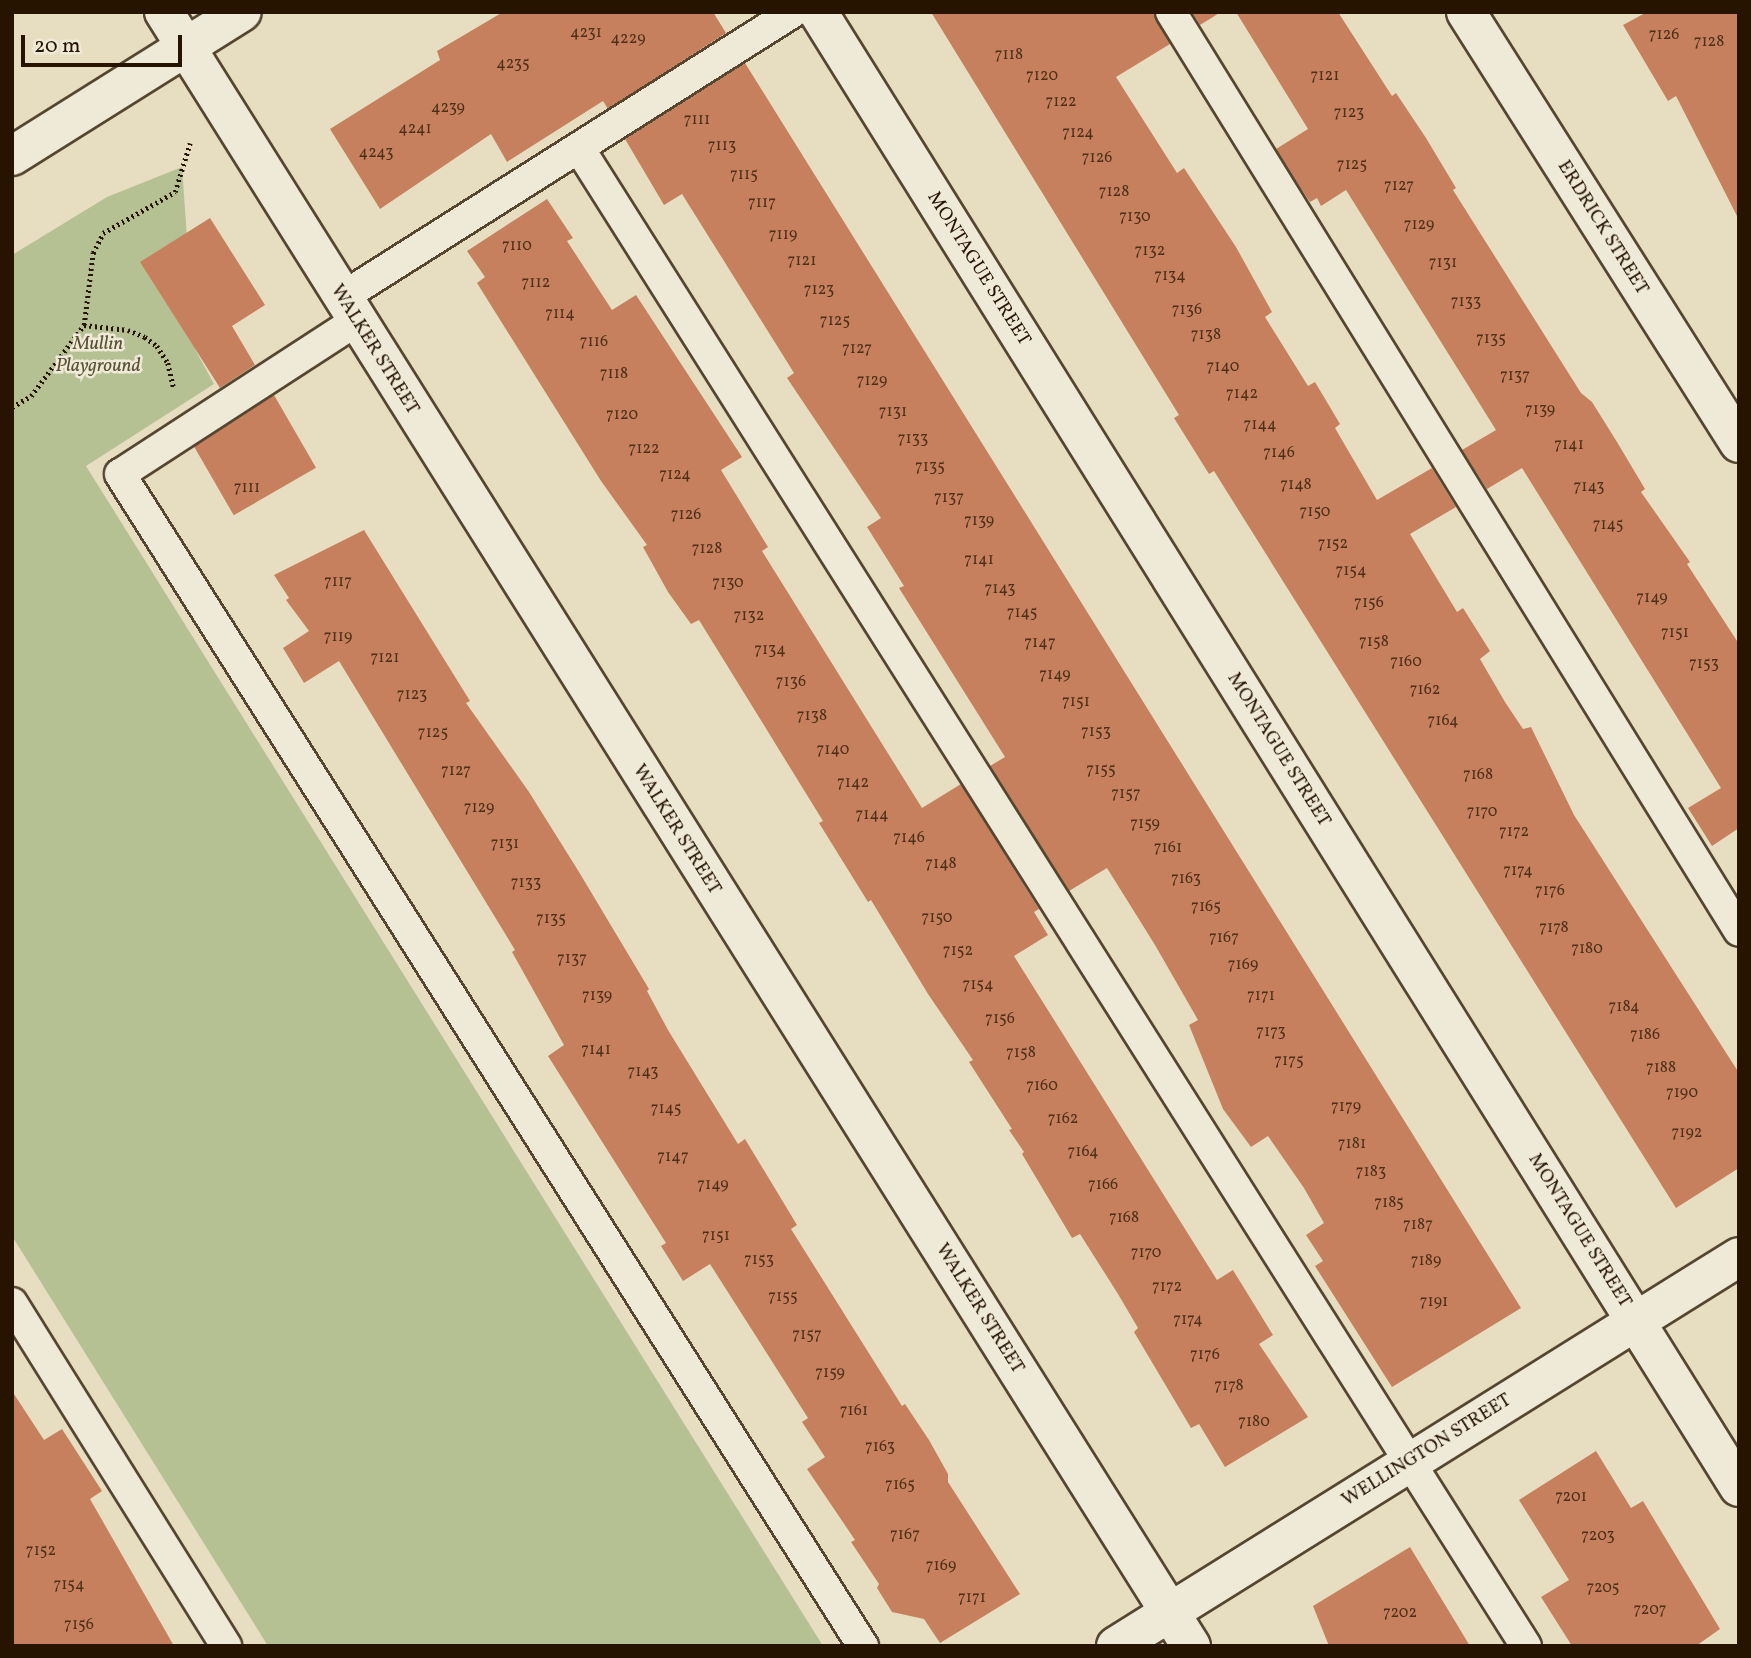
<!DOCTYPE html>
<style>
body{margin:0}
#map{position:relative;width:1751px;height:1658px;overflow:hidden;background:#e7dec2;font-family:Vollkorn,serif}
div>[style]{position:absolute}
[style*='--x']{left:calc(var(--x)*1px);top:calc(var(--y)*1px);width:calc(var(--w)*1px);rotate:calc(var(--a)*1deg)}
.green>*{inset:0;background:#b6c193}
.building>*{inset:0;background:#c6805e;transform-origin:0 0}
.path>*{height:4.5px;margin-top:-2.25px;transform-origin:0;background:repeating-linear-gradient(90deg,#261400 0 2px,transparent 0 5.5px)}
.roads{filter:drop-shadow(2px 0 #564630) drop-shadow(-2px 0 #564630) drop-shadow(0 2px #564630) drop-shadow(0 -2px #564630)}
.lane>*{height:30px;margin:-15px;padding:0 15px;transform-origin:15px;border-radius:15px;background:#efead7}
.street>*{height:38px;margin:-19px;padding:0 19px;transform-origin:19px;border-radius:19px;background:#efead7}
.secondary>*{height:38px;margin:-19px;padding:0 19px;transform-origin:19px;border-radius:19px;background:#efead7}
span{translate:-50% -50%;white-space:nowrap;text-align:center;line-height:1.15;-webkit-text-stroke:5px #efead7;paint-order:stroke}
.number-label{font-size:16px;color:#4e2f18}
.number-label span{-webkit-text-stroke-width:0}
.street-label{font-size:19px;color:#261400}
.park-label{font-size:19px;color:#585133;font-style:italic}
.frame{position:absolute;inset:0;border:14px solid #261400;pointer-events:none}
.scale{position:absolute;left:21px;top:35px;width:161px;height:32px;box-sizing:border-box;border:4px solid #261400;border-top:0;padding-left:9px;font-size:21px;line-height:24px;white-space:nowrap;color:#261400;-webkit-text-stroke:5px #efead7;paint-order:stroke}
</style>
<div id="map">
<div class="green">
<i style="clip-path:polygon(182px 167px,195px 349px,214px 384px,86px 466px,823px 1646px,268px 1646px,12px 1236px,12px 255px,107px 197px)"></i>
</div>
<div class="building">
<i style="clip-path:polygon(503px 12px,713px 12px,726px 33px,608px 109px,603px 101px,507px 162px,491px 134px,380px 209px,330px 129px,440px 60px,437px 51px)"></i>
<i style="clip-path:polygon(931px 12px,1154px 12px,1170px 44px,1116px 77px,1177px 173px,1184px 168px,1236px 247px,1272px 312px,1265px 317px,1308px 386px,1315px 382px,1340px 424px,1335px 428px,1377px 500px,1432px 468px,1456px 507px,1410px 534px,1457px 612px,1463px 608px,1490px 651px,1480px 659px,1505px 702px,1523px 729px,1531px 727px,1574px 815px,1739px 1073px,1739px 1168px,1676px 1208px,1234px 503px,1214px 471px,1209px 474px,1174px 418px,1179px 415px)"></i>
<i style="clip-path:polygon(1192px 12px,1221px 12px,1200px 25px)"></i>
<i style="clip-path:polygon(1236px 12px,1338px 12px,1392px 96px,1396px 93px,1426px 138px,1456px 188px,1453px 190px,1581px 393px,1592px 402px,1617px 442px,1645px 489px,1641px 492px,1690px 562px,1687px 564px,1739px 644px,1739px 828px,1712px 846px,1688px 808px,1721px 788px,1522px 468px,1487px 489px,1462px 450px,1496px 430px,1346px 190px,1321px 206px,1317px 198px,1310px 202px,1299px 186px,1276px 149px,1308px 129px)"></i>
<i style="clip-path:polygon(1647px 12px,1739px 12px,1739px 220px,1676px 96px,1668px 101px,1623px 25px)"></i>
<i style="clip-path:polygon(745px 63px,1521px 1308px,1392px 1387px,1315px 1266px,1323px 1261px,1306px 1235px,1324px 1223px,1304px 1188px,1268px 1136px,1251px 1147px,1223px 1109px,1189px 1025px,1198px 1020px,1155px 945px,1107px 868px,1069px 891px,990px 766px,1005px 757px,899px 588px,904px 586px,867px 527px,881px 518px,787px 378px,794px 373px,682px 194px,664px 205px,625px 139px)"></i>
<i style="clip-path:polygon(547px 199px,573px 238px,567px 241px,612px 310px,636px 295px,742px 457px,721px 470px,768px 547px,762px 551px,922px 808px,961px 784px,1039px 909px,1034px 912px,1048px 935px,1014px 956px,1217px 1280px,1233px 1270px,1273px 1335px,1259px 1344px,1308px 1417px,1225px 1467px,1199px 1424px,1191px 1428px,1134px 1332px,1138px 1328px,1118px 1294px,1080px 1234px,1072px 1238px,1022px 1154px,1024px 1152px,1009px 1130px,1012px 1129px,969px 1062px,973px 1060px,928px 994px,871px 900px,868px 902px,819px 823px,823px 821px,699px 620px,691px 624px,668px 592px,643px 547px,647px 545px,601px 481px,477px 283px,485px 277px,467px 251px)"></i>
<i style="clip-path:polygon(210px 218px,265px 305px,232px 326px,255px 365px,220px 388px,140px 262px)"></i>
<i style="left:274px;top:395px;width:84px;height:95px;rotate:60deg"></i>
<i style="clip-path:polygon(364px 530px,470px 701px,466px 703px,529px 792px,579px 872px,649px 989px,647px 991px,668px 1030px,738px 1144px,745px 1139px,797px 1225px,791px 1229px,902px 1406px,905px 1404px,929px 1440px,948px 1474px,948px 1482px,1020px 1594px,940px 1643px,924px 1619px,892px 1612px,877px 1588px,879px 1584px,851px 1542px,855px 1540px,807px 1469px,825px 1457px,802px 1422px,808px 1418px,710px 1264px,683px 1281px,661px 1246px,666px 1243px,548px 1056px,564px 1045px,512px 952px,515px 950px,339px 661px,304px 683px,283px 648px,309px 631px,286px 600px,289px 598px,274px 575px)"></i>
<i style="clip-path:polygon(12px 1391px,44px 1440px,62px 1429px,102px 1491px,90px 1499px,174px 1646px,12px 1646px)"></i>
<i style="clip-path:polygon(1596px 1451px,1631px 1508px,1643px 1501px,1720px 1629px,1696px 1646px,1572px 1646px,1541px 1597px,1569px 1580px,1519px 1500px)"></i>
<i style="clip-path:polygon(1410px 1547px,1470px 1646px,1329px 1646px,1313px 1606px)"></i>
</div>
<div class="path">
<i style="--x:84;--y:325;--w:44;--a:6.5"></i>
<i style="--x:128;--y:330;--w:18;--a:22"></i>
<i style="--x:145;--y:337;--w:15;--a:37"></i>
<i style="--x:157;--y:346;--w:20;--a:57"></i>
<i style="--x:168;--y:363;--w:27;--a:77"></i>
<i style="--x:12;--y:407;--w:22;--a:-30"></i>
<i style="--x:31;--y:396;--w:89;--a:-53.3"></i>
<i style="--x:84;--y:325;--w:73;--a:-82.9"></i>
<i style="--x:93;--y:253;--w:22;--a:-63"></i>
<i style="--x:103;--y:233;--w:83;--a:-29.7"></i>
<i style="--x:175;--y:192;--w:51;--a:-73"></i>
</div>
<div class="roads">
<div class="lane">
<i style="--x:1171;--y:12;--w:1080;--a:58.28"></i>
<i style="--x:579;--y:148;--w:1772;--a:57.7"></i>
<i style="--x:341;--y:298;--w:535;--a:-32.32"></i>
<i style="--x:356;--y:321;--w:281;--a:147"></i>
<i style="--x:120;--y:474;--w:1388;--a:57.63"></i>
<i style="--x:12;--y:1303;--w:404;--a:58"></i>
</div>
<div class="street">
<i style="--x:164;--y:12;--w:1930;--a:57.85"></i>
<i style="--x:818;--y:12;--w:1739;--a:58.02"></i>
<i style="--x:1466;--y:12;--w:510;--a:57.65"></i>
<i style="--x:1116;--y:1646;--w:734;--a:-31.98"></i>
</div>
<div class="secondary">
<i style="--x:12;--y:156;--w:271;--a:-32.1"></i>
</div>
</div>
<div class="number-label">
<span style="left:586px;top:33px">4231</span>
<span style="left:1664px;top:35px">7126</span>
<span style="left:628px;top:39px">4229</span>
<span style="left:1709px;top:42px">7128</span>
<span style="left:1009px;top:55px">7118</span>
<span style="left:513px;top:64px">4235</span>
<span style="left:1042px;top:76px">7120</span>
<span style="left:1325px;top:76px">7121</span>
<span style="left:1061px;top:102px">7122</span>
<span style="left:448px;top:108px">4239</span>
<span style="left:1349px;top:113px">7123</span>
<span style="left:697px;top:120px">7111</span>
<span style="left:415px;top:129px">4241</span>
<span style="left:1078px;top:133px">7124</span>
<span style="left:722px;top:146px">7113</span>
<span style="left:376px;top:153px">4243</span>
<span style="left:1097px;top:158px">7126</span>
<span style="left:1352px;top:165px">7125</span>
<span style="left:744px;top:175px">7115</span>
<span style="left:1399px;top:186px">7127</span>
<span style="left:1114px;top:192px">7128</span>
<span style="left:762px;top:203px">7117</span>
<span style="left:1135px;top:217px">7130</span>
<span style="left:1419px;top:225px">7129</span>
<span style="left:783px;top:235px">7119</span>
<span style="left:517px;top:246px">7110</span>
<span style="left:1150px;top:251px">7132</span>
<span style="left:802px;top:261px">7121</span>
<span style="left:1443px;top:263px">7131</span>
<span style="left:1170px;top:276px">7134</span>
<span style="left:536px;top:283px">7112</span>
<span style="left:819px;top:290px">7123</span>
<span style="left:1466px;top:302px">7133</span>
<span style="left:1187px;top:310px">7136</span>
<span style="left:560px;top:314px">7114</span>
<span style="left:835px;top:321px">7125</span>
<span style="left:1206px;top:335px">7138</span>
<span style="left:1491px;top:339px">7135</span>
<span style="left:594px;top:342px">7116</span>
<span style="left:857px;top:349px">7127</span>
<span style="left:1223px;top:367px">7140</span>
<span style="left:614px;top:374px">7118</span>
<span style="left:1515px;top:376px">7137</span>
<span style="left:872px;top:381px">7129</span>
<span style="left:1242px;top:394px">7142</span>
<span style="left:1540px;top:410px">7139</span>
<span style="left:893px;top:412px">7131</span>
<span style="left:622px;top:415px">7120</span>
<span style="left:1260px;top:425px">7144</span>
<span style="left:913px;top:439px">7133</span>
<span style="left:1569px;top:445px">7141</span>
<span style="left:644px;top:449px">7122</span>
<span style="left:1279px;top:453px">7146</span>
<span style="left:930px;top:467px">7135</span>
<span style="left:675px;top:475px">7124</span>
<span style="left:1296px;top:485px">7148</span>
<span style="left:1589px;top:487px">7143</span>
<span style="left:247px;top:488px">7111</span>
<span style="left:949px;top:498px">7137</span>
<span style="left:1315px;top:512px">7150</span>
<span style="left:686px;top:515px">7126</span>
<span style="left:979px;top:521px">7139</span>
<span style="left:1608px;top:525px">7145</span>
<span style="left:1333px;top:544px">7152</span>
<span style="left:707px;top:549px">7128</span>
<span style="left:979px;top:560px">7141</span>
<span style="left:1351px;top:571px">7154</span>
<span style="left:338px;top:582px">7117</span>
<span style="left:728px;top:583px">7130</span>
<span style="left:1000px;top:589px">7143</span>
<span style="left:1652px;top:598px">7149</span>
<span style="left:1369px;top:603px">7156</span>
<span style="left:1022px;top:613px">7145</span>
<span style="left:749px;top:616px">7132</span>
<span style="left:1675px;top:633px">7151</span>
<span style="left:338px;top:637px">7119</span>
<span style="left:1374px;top:642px">7158</span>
<span style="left:1040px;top:643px">7147</span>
<span style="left:770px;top:650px">7134</span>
<span style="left:385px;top:658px">7121</span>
<span style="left:1406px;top:662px">7160</span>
<span style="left:1704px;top:664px">7153</span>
<span style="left:1055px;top:675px">7149</span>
<span style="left:791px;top:682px">7136</span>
<span style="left:1425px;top:690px">7162</span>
<span style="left:412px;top:695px">7123</span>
<span style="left:1076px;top:702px">7151</span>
<span style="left:812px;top:716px">7138</span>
<span style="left:1443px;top:721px">7164</span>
<span style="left:1096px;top:732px">7153</span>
<span style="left:433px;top:733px">7125</span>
<span style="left:833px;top:750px">7140</span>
<span style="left:1101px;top:770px">7155</span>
<span style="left:456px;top:771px">7127</span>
<span style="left:1478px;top:775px">7168</span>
<span style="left:853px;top:783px">7142</span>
<span style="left:1126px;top:794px">7157</span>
<span style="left:479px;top:808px">7129</span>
<span style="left:1482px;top:812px">7170</span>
<span style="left:872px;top:815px">7144</span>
<span style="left:1145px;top:824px">7159</span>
<span style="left:1514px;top:832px">7172</span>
<span style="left:909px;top:838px">7146</span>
<span style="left:505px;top:844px">7131</span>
<span style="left:1168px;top:848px">7161</span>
<span style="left:941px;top:864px">7148</span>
<span style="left:1518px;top:871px">7174</span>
<span style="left:1186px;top:879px">7163</span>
<span style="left:526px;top:883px">7133</span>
<span style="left:1550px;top:891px">7176</span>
<span style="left:1206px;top:907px">7165</span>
<span style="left:937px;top:918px">7150</span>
<span style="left:551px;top:919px">7135</span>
<span style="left:1554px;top:928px">7178</span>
<span style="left:1224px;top:938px">7167</span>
<span style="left:1587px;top:949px">7180</span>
<span style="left:958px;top:951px">7152</span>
<span style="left:572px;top:959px">7137</span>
<span style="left:1243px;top:965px">7169</span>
<span style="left:978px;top:985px">7154</span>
<span style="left:597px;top:996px">7139</span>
<span style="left:1261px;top:996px">7171</span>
<span style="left:1624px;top:1007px">7184</span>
<span style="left:1000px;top:1019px">7156</span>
<span style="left:1271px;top:1032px">7173</span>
<span style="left:1645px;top:1035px">7186</span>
<span style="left:596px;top:1050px">7141</span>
<span style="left:1021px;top:1053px">7158</span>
<span style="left:1289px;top:1061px">7175</span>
<span style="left:1661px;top:1068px">7188</span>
<span style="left:643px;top:1072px">7143</span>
<span style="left:1042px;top:1086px">7160</span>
<span style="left:1682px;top:1093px">7190</span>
<span style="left:1346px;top:1107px">7179</span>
<span style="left:666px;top:1109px">7145</span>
<span style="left:1063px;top:1119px">7162</span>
<span style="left:1687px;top:1133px">7192</span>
<span style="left:1352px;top:1144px">7181</span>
<span style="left:1083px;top:1152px">7164</span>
<span style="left:673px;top:1157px">7147</span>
<span style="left:1371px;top:1172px">7183</span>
<span style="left:713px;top:1185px">7149</span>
<span style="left:1103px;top:1185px">7166</span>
<span style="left:1389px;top:1203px">7185</span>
<span style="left:1124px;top:1218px">7168</span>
<span style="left:1418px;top:1225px">7187</span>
<span style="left:716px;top:1236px">7151</span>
<span style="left:1146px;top:1253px">7170</span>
<span style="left:759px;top:1260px">7153</span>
<span style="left:1426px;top:1261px">7189</span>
<span style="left:1167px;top:1287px">7172</span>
<span style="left:783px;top:1297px">7155</span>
<span style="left:1434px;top:1302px">7191</span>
<span style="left:1188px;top:1320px">7174</span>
<span style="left:807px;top:1335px">7157</span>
<span style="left:1205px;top:1355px">7176</span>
<span style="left:830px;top:1373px">7159</span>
<span style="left:1229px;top:1386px">7178</span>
<span style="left:854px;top:1411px">7161</span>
<span style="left:1254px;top:1422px">7180</span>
<span style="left:880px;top:1447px">7163</span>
<span style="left:900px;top:1485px">7165</span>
<span style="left:1571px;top:1497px">7201</span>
<span style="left:905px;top:1535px">7167</span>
<span style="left:1598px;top:1536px">7203</span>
<span style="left:41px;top:1551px">7152</span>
<span style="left:941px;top:1566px">7169</span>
<span style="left:69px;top:1585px">7154</span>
<span style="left:1603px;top:1588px">7205</span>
<span style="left:972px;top:1598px">7171</span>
<span style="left:1650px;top:1610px">7207</span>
<span style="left:1400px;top:1613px">7202</span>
<span style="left:79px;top:1625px">7156</span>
</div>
<div class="street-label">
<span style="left:1602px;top:228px;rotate:58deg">ERDRICK STREET</span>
<span style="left:978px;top:269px;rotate:58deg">MONTAGUE STREET</span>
<span style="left:374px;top:350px;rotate:58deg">WALKER STREET</span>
<span style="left:1278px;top:750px;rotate:58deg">MONTAGUE STREET</span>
<span style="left:676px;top:830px;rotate:58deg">WALKER STREET</span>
<span style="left:1579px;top:1231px;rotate:58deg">MONTAGUE STREET</span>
<span style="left:979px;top:1309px;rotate:58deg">WALKER STREET</span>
<span style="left:1427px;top:1451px;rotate:-32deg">WELLINGTON STREET</span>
</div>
<div class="park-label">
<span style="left:98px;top:356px">Mullin<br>Playground</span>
</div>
<div class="frame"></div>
<div class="scale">20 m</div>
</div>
